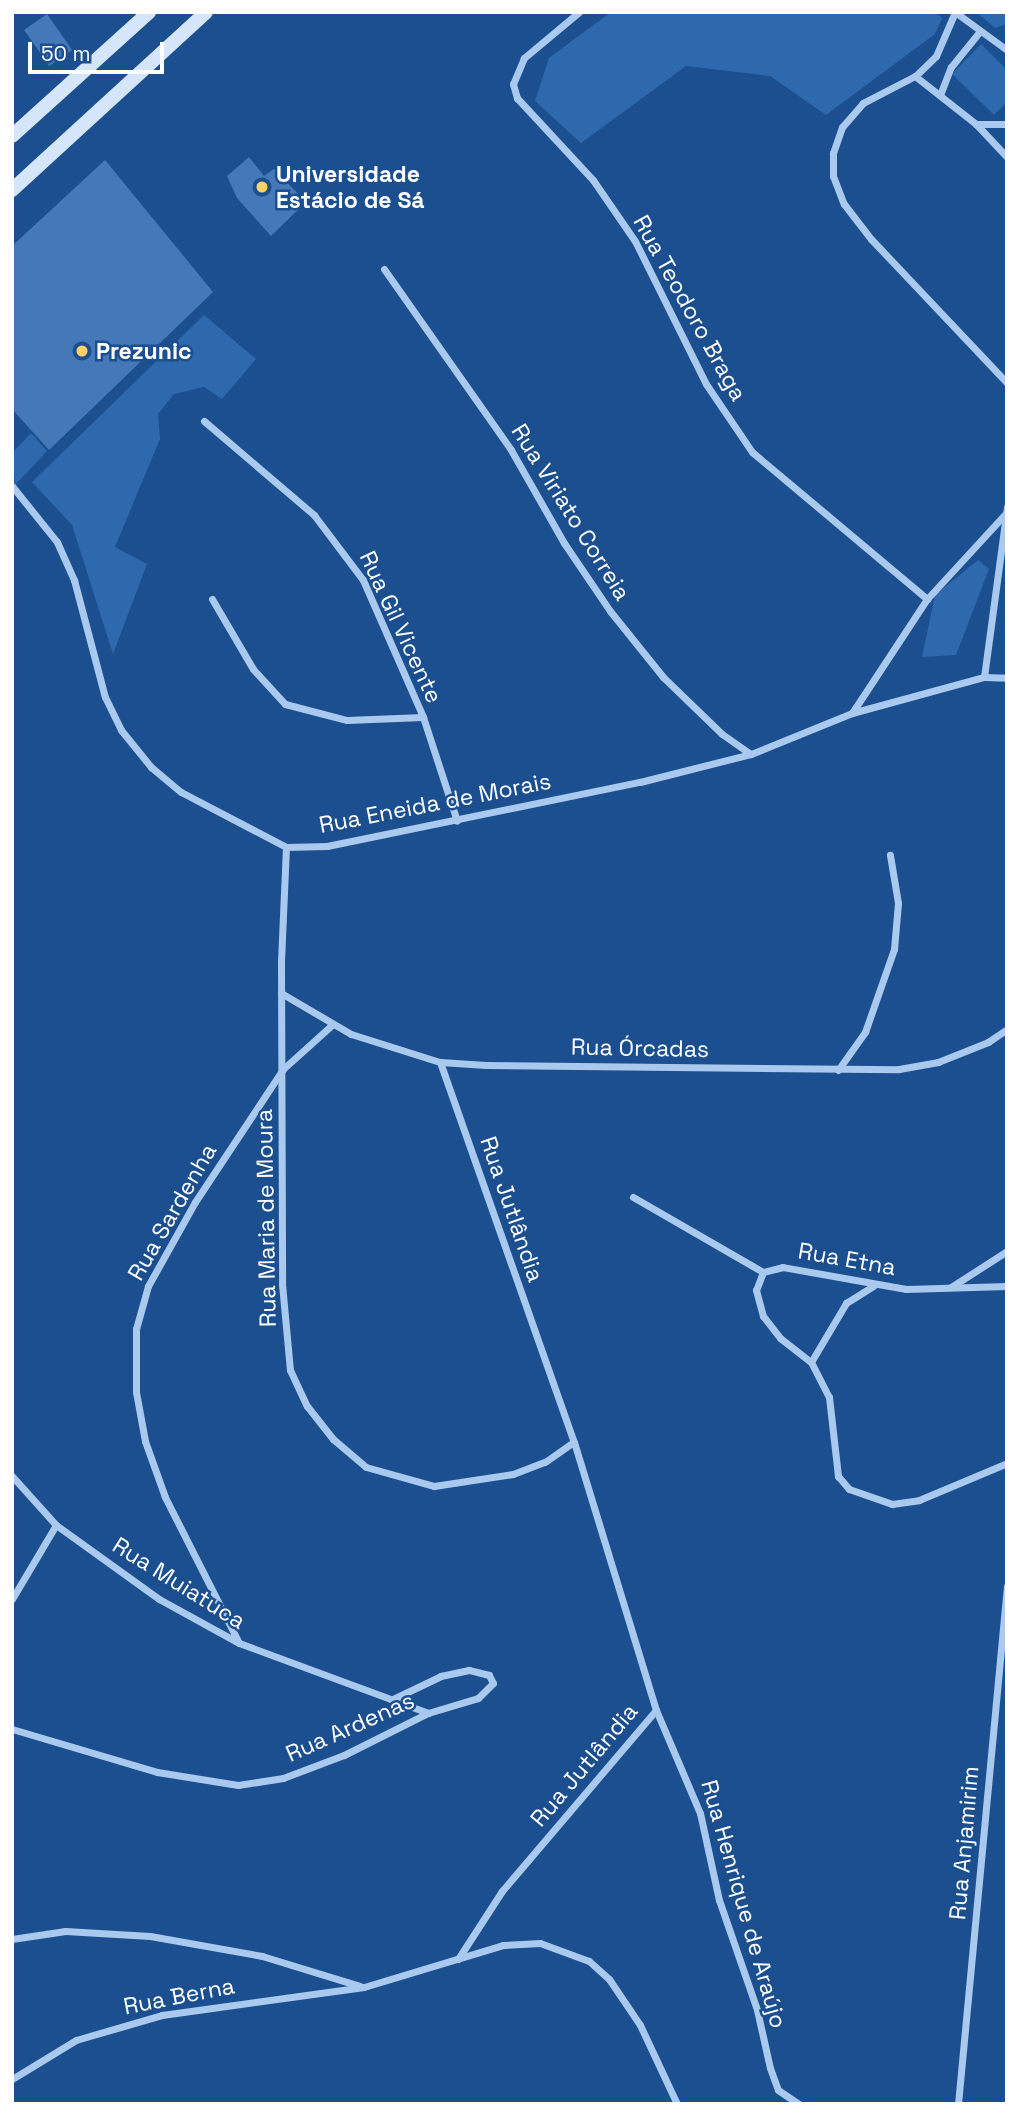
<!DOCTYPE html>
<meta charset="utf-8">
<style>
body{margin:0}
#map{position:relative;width:1019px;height:2116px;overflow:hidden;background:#1b4f8f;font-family:"Space Grotesk",sans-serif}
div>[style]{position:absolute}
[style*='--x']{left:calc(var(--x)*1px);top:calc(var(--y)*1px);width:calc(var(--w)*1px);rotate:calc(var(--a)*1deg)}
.green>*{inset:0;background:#2e69ad}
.building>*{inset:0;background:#4478b7;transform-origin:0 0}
.street>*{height:7px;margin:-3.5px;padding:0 3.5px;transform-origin:3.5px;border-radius:3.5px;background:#a9c9ee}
.secondary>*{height:14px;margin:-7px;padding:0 7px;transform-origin:7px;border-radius:7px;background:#d6e6fa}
.dots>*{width:19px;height:19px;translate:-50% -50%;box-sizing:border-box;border:4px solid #1b4f8f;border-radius:50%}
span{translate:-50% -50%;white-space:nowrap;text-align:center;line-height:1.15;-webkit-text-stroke:5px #1b4f8f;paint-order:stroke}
.poi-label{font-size:23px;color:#fff;font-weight:700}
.left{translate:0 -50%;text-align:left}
.street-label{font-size:23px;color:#fff}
.frame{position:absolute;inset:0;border:14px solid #fff;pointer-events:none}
.scale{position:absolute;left:28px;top:42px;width:136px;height:32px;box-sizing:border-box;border:4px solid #fff;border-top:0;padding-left:9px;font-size:21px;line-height:24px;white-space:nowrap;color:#fff;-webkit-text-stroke:5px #1b4f8f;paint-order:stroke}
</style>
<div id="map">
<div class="green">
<i style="clip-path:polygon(611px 12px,935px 12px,942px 18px,935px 34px,826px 115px,770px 76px,686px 66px,581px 143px,535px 101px,549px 58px)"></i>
<i style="clip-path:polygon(976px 12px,1007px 12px,1007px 24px,995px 28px)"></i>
<i style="clip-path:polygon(981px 44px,1007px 70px,1007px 102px,994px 115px,952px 74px)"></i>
<i style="clip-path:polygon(204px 315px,256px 359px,222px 399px,204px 387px,174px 394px,158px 414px,160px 439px,115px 547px,147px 564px,113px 654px,72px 525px,32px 482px)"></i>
<i style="clip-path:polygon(31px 433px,47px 451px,15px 485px,12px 453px)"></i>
<i style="clip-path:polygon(978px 560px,989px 569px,956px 655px,922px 657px,935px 595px)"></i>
</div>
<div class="building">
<i style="left:47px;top:14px;width:44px;height:28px;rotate:55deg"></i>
<i style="clip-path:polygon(249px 157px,264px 176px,274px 169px,306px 202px,271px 236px,237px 198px,227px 176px)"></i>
<i style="clip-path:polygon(105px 160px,213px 292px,49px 450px,12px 409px,12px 246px)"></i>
</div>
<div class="street">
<i style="--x:579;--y:12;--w:72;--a:140.1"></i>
<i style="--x:524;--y:58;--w:28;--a:113"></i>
<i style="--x:513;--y:84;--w:15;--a:74"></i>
<i style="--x:517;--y:98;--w:112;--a:47.2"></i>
<i style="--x:593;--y:180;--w:74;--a:55.5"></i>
<i style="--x:635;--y:241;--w:160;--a:63.6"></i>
<i style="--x:706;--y:384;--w:82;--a:55.9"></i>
<i style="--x:752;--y:452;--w:229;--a:40"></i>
<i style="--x:955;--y:12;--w:48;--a:113.4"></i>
<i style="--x:936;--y:56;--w:29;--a:136"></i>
<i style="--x:915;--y:76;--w:59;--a:152.6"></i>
<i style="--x:863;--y:103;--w:32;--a:131"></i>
<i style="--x:842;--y:127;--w:28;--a:109"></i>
<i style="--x:833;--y:153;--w:23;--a:90"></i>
<i style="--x:833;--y:176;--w:30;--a:69"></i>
<i style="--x:844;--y:204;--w:44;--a:52.4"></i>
<i style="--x:871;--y:239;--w:198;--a:46.6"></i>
<i style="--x:955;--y:12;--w:64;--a:36.2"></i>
<i style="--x:915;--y:76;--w:78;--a:38.2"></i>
<i style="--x:976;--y:124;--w:45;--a:46.8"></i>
<i style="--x:940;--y:95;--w:30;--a:-69"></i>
<i style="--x:951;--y:67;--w:46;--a:-51.1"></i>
<i style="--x:976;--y:124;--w:31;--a:0"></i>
<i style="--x:384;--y:269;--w:221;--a:54.9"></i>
<i style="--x:511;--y:450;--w:107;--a:60.3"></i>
<i style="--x:564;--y:543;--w:82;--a:55.9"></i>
<i style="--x:610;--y:611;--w:85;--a:51.2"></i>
<i style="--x:663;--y:677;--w:82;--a:44"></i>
<i style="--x:722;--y:734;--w:35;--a:35"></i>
<i style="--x:204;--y:421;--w:145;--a:40.5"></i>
<i style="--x:314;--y:515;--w:81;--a:53"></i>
<i style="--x:363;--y:580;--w:150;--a:66.3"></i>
<i style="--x:423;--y:717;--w:109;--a:71.9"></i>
<i style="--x:12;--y:486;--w:72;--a:51.2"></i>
<i style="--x:57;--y:542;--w:42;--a:65.9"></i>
<i style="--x:74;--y:580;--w:121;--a:75.2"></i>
<i style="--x:105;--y:697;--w:37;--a:64"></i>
<i style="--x:121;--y:730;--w:48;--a:51"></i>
<i style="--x:151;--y:767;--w:39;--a:40"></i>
<i style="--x:181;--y:792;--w:119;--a:27.6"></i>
<i style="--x:286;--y:847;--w:41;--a:-1.4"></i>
<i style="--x:327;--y:846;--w:319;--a:-11.6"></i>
<i style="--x:640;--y:782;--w:114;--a:-14.2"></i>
<i style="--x:751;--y:754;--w:109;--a:-22.1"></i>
<i style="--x:852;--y:713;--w:137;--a:-15.3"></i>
<i style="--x:984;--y:677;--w:23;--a:2"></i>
<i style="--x:212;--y:599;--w:81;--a:59.6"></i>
<i style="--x:253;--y:669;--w:47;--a:47.6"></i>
<i style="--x:285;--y:704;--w:64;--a:14.5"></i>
<i style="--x:347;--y:720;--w:76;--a:-2.3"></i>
<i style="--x:984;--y:677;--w:172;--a:-82.3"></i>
<i style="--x:852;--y:713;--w:136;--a:-56.7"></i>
<i style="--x:927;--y:599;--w:117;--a:-47.4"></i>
<i style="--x:286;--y:847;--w:114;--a:92.5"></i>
<i style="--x:281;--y:961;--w:323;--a:89.8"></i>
<i style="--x:282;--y:1284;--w:86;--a:84.7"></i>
<i style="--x:290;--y:1370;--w:40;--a:65"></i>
<i style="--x:307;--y:1406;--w:42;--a:51.8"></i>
<i style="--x:333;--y:1439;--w:43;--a:40.3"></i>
<i style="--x:366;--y:1467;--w:71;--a:15.6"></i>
<i style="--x:434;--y:1486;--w:80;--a:-8.6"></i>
<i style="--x:513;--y:1474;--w:34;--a:-21"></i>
<i style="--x:545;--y:1462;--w:35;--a:-35"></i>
<i style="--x:281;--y:993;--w:81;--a:30.4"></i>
<i style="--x:351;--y:1034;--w:93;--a:17.5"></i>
<i style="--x:440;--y:1062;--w:46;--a:3.7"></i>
<i style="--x:486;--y:1065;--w:413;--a:0.6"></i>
<i style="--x:899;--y:1069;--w:40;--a:-10"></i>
<i style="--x:938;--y:1062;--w:54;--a:-21.8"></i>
<i style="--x:988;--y:1042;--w:23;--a:-34"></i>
<i style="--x:440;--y:1062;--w:403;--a:70.6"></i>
<i style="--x:574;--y:1442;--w:280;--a:73"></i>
<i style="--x:656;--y:1710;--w:238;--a:130.4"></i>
<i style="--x:502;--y:1891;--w:81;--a:122.9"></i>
<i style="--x:838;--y:1070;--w:47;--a:-54.6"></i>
<i style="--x:865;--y:1032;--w:88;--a:-70.7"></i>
<i style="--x:894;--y:949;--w:46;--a:-85"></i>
<i style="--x:898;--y:903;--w:49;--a:-99.5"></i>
<i style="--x:633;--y:1197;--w:150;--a:30"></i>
<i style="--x:1007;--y:1286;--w:101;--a:178.3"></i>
<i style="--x:906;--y:1289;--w:125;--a:-169.9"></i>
<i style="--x:783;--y:1267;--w:21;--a:166"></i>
<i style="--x:763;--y:1272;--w:19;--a:111"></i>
<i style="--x:756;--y:1290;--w:27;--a:75"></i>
<i style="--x:763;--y:1316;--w:28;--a:52"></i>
<i style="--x:780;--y:1338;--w:39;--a:38"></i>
<i style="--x:811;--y:1362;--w:39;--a:63"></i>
<i style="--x:829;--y:1397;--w:80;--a:83.5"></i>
<i style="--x:838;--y:1476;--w:17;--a:50"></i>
<i style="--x:849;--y:1489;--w:46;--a:19.2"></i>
<i style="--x:892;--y:1504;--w:27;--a:-8"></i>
<i style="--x:919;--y:1500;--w:95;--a:-22.8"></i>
<i style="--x:951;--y:1287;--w:67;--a:-32.7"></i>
<i style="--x:811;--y:1362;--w:69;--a:-59.3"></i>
<i style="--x:846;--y:1303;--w:32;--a:-32"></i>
<i style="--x:12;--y:1476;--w:66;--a:48.1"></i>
<i style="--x:56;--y:1525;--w:127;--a:35.7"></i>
<i style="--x:159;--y:1599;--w:91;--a:28.8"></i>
<i style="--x:239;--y:1643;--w:202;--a:20.3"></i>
<i style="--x:12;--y:1599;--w:86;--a:-59.3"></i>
<i style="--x:239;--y:1643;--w:164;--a:-116.9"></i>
<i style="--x:165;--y:1497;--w:59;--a:-109.7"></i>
<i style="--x:145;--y:1441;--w:50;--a:-100.4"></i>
<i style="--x:136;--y:1392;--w:63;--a:-90"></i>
<i style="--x:136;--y:1329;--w:45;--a:-74.4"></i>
<i style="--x:148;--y:1286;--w:96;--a:-60.8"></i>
<i style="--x:195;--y:1202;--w:159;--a:-56.5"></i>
<i style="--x:283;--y:1069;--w:67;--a:-42"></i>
<i style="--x:656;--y:1710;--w:112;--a:66.9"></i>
<i style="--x:700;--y:1813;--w:89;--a:77.7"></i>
<i style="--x:719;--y:1900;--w:116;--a:70.9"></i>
<i style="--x:757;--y:2010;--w:59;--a:77.4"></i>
<i style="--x:770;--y:2068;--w:23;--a:70"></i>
<i style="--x:778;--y:2090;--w:25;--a:34"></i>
<i style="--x:12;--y:1729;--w:151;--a:16.5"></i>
<i style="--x:157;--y:1772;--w:82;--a:9.1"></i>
<i style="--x:238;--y:1785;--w:46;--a:-8.8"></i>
<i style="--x:283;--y:1778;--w:65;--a:-20.7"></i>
<i style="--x:344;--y:1755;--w:94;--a:-26.6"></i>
<i style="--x:428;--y:1713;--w:52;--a:-16.7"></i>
<i style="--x:478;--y:1698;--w:21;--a:-45"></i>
<i style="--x:493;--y:1683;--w:9;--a:-117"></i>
<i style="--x:489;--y:1675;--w:21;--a:-166"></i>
<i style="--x:469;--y:1670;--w:29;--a:168"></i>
<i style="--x:441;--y:1676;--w:55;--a:154.4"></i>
<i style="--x:12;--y:1939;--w:54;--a:-8.6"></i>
<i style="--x:65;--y:1931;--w:85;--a:3.4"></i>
<i style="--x:150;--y:1936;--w:114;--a:10.1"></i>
<i style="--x:262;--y:1956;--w:102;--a:17"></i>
<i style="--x:12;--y:2079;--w:75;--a:-31.4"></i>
<i style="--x:76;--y:2040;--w:90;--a:-16.2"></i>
<i style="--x:162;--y:2015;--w:204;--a:-7.9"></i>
<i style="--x:364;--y:1987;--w:145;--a:-16.8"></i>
<i style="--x:503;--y:1945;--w:37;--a:-3"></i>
<i style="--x:540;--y:1943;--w:52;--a:20.2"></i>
<i style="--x:589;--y:1961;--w:27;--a:42"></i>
<i style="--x:609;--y:1979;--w:55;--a:56"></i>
<i style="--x:640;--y:2025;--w:87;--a:64.9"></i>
<i style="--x:958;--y:2104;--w:520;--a:-84.6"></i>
</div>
<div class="secondary">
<i style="--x:12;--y:136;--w:185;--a:-42.1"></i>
<i style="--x:12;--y:190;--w:263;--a:-42.5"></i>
</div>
<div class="dots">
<i style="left:262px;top:187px;background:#ffd166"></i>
<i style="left:82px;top:351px;background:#ffd166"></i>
</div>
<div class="poi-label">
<span class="left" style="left:276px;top:187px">Universidade<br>Estácio de Sá</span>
<span class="left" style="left:96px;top:351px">Prezunic</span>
</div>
<div class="street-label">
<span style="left:690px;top:308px;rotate:61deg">Rua Teodoro Braga</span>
<span style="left:571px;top:512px;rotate:58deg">Rua Viriato Correia</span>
<span style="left:401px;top:627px;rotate:65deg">Rua Gil Vicente</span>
<span style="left:435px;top:803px;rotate:-11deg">Rua Eneida de Morais</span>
<span style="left:640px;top:1048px;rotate:1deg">Rua Órcadas</span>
<span style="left:512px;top:1209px;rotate:71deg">Rua Jutlândia</span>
<span style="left:172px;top:1212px;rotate:-60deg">Rua Sardenha</span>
<span style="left:266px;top:1218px;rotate:-91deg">Rua Maria de Moura</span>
<span style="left:847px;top:1259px;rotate:10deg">Rua Etna</span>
<span style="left:179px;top:1583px;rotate:32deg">Rua Muiatuca</span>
<span style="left:350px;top:1727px;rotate:-24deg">Rua Ardenas</span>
<span style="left:584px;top:1765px;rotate:-50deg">Rua Jutlândia</span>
<span style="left:964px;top:1843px;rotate:-85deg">Rua Anjamirim</span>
<span style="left:744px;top:1904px;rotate:74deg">Rua Henrique de Araújo</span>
<span style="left:179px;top:1996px;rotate:-11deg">Rua Berna</span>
</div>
<div class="frame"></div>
<div class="scale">50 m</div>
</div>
